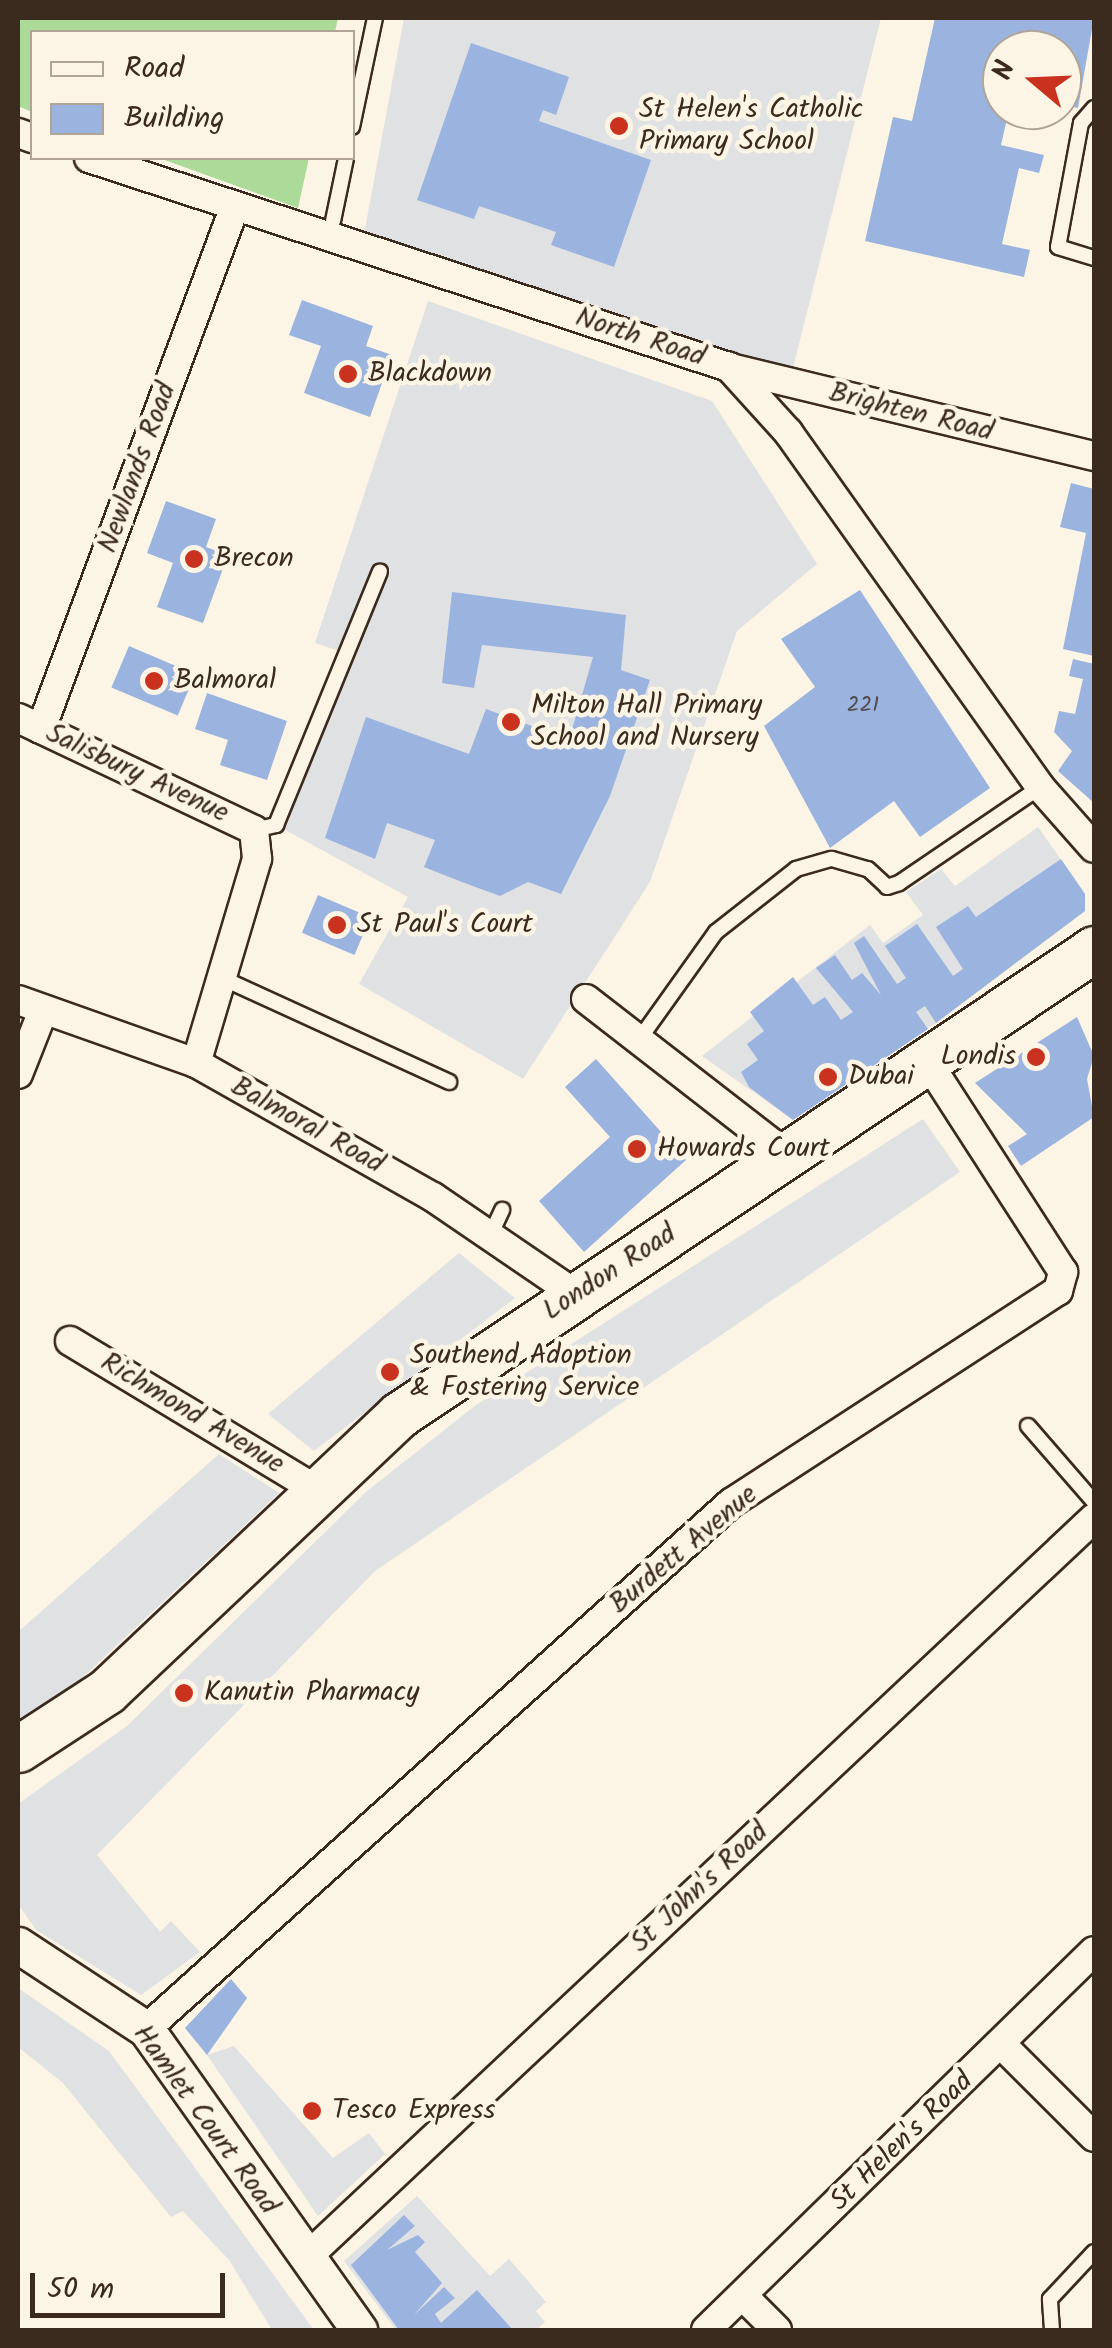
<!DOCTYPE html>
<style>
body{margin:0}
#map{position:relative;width:1112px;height:2348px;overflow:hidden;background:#fcf5e5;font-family:Kalam,sans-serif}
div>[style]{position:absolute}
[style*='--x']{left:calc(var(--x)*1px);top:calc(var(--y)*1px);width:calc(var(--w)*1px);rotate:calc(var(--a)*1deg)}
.built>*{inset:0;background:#dfe1e3}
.green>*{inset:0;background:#abda99}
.building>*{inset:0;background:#9ab3df;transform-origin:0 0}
.roads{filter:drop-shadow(2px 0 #3b2a1e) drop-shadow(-2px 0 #3b2a1e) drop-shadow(0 2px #3b2a1e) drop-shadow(0 -2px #3b2a1e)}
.service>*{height:14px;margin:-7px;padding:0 7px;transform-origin:7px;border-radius:7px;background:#fcf5e5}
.minor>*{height:28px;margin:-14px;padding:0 14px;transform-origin:14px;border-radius:14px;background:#fcf5e5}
.tertiary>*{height:35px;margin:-17.5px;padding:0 17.5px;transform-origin:17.5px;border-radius:17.5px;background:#fcf5e5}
.primary>*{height:45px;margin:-22.5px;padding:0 22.5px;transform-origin:22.5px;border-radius:22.5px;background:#fcf5e5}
.dots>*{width:28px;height:28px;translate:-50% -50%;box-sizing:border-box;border:5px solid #fcf5e5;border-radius:50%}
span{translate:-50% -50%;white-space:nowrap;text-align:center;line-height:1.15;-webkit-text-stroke:9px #fcf5e5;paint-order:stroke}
.number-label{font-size:22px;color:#534c4e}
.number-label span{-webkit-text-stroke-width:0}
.poi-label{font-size:28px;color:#3b2a1e}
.left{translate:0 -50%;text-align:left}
.right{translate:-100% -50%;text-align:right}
.street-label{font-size:28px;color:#3b2a1e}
.frame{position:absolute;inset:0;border:20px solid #3b2a1e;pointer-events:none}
.legend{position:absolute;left:30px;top:30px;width:325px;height:130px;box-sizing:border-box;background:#fcf5e5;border:2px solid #afa495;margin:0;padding:12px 18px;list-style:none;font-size:30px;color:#3b2a1e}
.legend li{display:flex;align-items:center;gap:20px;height:50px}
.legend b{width:50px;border:2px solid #afa495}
.north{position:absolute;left:982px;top:30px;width:100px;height:100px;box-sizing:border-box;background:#fcf5e5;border:2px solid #afa495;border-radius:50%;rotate:289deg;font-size:28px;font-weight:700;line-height:40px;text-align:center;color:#3b2a1e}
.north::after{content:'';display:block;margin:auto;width:35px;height:45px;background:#c8321e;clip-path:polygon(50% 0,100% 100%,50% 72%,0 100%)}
.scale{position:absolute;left:30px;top:2273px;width:195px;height:45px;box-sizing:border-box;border:5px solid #3b2a1e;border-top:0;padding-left:12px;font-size:30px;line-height:35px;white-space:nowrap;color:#3b2a1e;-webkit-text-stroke:8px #fcf5e5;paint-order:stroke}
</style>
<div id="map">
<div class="built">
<i style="clip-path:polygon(404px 18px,881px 18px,791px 376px,364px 234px)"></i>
<i style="clip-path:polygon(428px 301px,712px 401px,817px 564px,737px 631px,650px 882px,523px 1079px,359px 984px,408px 897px,276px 825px,342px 652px,315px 643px)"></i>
<i style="clip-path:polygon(1038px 827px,1085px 894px,1085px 911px,936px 1023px,793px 1120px,702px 1056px,870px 925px,883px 943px,923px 915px,906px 892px,941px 869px,955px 886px)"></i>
<i style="clip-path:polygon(923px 1119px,960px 1172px,375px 1571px,97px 1855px,160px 1932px,171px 1921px,200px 1952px,141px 1995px,36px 1930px,18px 1904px,18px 1804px,127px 1726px,367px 1491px,476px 1405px)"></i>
<i style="clip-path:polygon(459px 1253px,515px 1298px,314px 1451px,268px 1414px)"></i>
<i style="clip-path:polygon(219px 1454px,279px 1493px,51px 1707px,18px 1719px,18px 1632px)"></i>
<i style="clip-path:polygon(18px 1988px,109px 2051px,314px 2330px,272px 2330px,229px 2260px,183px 2211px,171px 2217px,63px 2083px,18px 2047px)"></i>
<i style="clip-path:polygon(234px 2046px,333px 2158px,369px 2133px,385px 2154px,318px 2216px,207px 2055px)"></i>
<i style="clip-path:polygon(417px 2196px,490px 2276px,509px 2259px,546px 2302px,536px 2311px,545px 2322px,536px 2330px,396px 2330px,344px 2261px)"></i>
</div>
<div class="green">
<i style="clip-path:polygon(18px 18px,338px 18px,335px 32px,32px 32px,32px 112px,18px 106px)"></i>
<i style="clip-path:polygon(159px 158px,309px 158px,298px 208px)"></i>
</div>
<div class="building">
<i style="clip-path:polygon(935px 18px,1094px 18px,1078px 108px,1062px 105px,1062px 50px,1002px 50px,1002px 110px,1009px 110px,1001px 145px,1044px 155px,1039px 173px,1019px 168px,1002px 244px,1030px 250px,1024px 277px,865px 241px,893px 117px,912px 121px)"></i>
<i style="clip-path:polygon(471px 43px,569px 77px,556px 115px,543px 110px,539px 121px,651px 160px,614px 267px,551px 245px,556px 232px,479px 206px,474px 219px,417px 200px)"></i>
<i style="clip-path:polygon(302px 300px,373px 326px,366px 346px,392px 355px,370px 417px,304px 393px,321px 346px,289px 335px)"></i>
<i style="clip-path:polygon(1071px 483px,1094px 489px,1094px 656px,1063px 649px,1086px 533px,1060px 527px)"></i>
<i style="clip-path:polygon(166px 501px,216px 519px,206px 547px,228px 555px,203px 623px,157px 607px,173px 563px,147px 553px)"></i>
<i style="clip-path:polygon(860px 590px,990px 788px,920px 837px,894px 801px,830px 848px,764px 726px,815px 687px,781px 639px)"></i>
<i style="clip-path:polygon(452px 592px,626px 615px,621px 670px,650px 680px,610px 796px,561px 894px,528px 882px,500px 896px,462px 882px,424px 867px,435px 840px,387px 823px,375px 859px,325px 838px,366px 717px,469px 754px,486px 709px,569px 740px,593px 657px,482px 645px,474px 688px,442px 683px)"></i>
<i style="left:129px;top:646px;width:72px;height:45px;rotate:23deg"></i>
<i style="clip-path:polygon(1073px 659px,1094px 664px,1094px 803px,1058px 771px,1072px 751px,1054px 732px,1059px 711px,1075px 714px,1083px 679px,1069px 676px)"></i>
<i style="clip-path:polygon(207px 693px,287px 721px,267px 780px,220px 765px,228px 740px,195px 729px)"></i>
<i style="clip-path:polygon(1061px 859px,1085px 894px,1085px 911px,936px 1023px,925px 1006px,916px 1012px,928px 1029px,793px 1120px,749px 1087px,741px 1072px,758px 1060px,747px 1044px,764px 1031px,750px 1012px,793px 977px,813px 1005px,825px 997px,841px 1020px,853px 1012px,816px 968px,835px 955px,852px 980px,862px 973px,881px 995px,854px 943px,864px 936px,897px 984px,906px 978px,885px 946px,917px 924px,953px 976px,963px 969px,936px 927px,968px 906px,976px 917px)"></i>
<i style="left:318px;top:895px;width:57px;height:41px;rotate:23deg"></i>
<i style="clip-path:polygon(1077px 1017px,1094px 1056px,1087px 1079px,1094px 1117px,1021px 1166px,1008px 1146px,1027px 1134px,975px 1083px)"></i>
<i style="clip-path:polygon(596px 1059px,686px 1160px,584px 1252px,539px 1201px,610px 1137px,565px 1087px)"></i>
<i style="clip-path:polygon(231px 1979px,247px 1998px,207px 2055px,185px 2028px)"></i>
<i style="clip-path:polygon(404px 2215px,415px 2226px,387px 2250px,418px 2235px,425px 2242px,415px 2252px,442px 2283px,414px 2315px,444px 2287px,455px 2298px,435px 2314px,441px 2323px,477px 2290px,513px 2330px,399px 2330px,351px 2265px)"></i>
</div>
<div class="roads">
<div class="service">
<i style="--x:1094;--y:108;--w:20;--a:131"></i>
<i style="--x:1081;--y:123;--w:126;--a:100.5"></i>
<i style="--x:1058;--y:247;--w:38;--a:17"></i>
<i style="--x:352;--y:127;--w:111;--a:-78.1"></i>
<i style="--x:333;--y:221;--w:64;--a:-78.3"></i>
<i style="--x:254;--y:830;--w:23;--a:-13"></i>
<i style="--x:276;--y:825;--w:274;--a:-67.7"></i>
<i style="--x:222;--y:978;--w:250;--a:24.6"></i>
<i style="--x:641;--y:1037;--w:129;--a:-54.5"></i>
<i style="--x:716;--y:932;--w:102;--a:-38.2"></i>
<i style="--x:796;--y:869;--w:37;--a:-16"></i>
<i style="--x:832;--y:859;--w:37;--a:16"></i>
<i style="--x:868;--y:869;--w:26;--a:43"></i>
<i style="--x:887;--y:887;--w:13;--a:-18"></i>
<i style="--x:899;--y:883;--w:171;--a:-34.2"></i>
<i style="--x:490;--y:1236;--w:29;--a:-65"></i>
<i style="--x:1028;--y:1426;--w:101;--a:49"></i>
<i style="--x:1052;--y:2330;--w:31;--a:-94"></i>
<i style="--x:1050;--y:2299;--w:64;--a:-46.9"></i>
</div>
<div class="minor">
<i style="--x:18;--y:133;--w:15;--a:20"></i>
<i style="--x:89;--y:158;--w:673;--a:18.09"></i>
<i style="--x:729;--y:367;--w:88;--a:47.8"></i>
<i style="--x:788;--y:432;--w:435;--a:54.6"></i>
<i style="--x:1040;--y:787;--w:81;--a:48.5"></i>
<i style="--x:730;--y:368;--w:374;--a:13.6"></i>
<i style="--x:18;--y:718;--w:261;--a:25.4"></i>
<i style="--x:254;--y:830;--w:29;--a:84"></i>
<i style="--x:257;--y:859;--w:213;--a:106.6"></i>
<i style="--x:41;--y:729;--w:558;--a:-69.65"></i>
<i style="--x:586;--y:999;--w:258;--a:37.8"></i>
<i style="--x:18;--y:1000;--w:189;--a:19.5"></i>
<i style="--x:196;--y:1063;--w:272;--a:29.5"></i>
<i style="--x:433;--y:1197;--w:172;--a:34.3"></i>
<i style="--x:18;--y:1074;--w:68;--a:-68.4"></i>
<i style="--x:70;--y:1341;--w:285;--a:31.1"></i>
<i style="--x:146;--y:2029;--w:787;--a:-41.96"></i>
<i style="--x:731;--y:1503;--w:390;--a:-33"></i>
<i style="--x:1058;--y:1291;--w:20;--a:-75"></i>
<i style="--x:1063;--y:1272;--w:245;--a:-122.8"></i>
<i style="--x:1002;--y:2045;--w:130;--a:45"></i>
<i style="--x:306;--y:2258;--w:1081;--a:-43.2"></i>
<i style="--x:743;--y:2296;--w:48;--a:45"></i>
<i style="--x:706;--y:2330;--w:542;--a:-44.33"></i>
</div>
<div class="tertiary">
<i style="--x:18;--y:1945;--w:153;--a:33.3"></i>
<i style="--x:146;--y:2029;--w:369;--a:54.7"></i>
</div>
<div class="primary">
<i style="--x:18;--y:1749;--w:106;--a:-33.1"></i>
<i style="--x:107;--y:1691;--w:402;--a:-43.4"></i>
<i style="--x:399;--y:1415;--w:837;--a:-33.84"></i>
</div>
</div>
<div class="dots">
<i style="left:619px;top:126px;background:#c8321e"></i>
<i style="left:348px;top:374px;background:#c8321e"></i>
<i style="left:194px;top:559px;background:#c8321e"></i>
<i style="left:154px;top:681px;background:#c8321e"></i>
<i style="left:511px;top:722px;background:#c8321e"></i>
<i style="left:337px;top:925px;background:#c8321e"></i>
<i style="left:1036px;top:1057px;background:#c8321e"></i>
<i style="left:828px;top:1077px;background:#c8321e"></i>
<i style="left:637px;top:1149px;background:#c8321e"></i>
<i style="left:390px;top:1372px;background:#c8321e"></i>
<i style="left:184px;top:1693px;background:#c8321e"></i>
<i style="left:312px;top:2111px;background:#c8321e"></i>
</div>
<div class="number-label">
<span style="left:863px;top:706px">221</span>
</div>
<div class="poi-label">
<span class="left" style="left:639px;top:126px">St Helen's Catholic<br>Primary School</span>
<span class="left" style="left:368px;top:374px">Blackdown</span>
<span class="left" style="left:214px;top:559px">Brecon</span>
<span class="left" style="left:174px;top:681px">Balmoral</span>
<span class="left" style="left:531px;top:722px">Milton Hall Primary<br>School and Nursery</span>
<span class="left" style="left:357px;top:925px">St Paul's Court</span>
<span class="right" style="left:1016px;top:1057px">Londis</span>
<span class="left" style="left:848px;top:1077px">Dubai</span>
<span class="left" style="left:657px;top:1149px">Howards Court</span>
<span class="left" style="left:410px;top:1372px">Southend Adoption<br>&amp; Fostering Service</span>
<span class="left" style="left:204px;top:1693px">Kanutin Pharmacy</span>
<span class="left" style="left:332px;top:2111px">Tesco Express</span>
</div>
<div class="street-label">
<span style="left:640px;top:338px;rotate:18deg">North Road</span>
<span style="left:911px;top:413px;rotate:14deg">Brighten Road</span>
<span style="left:138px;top:468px;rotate:-70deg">Newlands Road</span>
<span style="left:137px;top:774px;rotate:25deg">Salisbury Avenue</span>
<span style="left:307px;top:1126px;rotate:29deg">Balmoral Road</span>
<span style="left:610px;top:1273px;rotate:-33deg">London Road</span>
<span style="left:192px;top:1414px;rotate:31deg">Richmond Avenue</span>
<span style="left:684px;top:1550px;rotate:-40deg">Burdett Avenue</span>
<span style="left:700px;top:1888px;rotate:-43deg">St John's Road</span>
<span style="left:205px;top:2120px;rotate:54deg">Hamlet Court Road</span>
<span style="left:902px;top:2142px;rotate:-44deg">St Helen's Road</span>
</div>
<div class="frame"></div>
<ul class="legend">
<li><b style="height:12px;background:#fcf5e5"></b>Road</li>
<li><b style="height:28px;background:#9ab3df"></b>Building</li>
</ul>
<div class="north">N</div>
<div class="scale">50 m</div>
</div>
